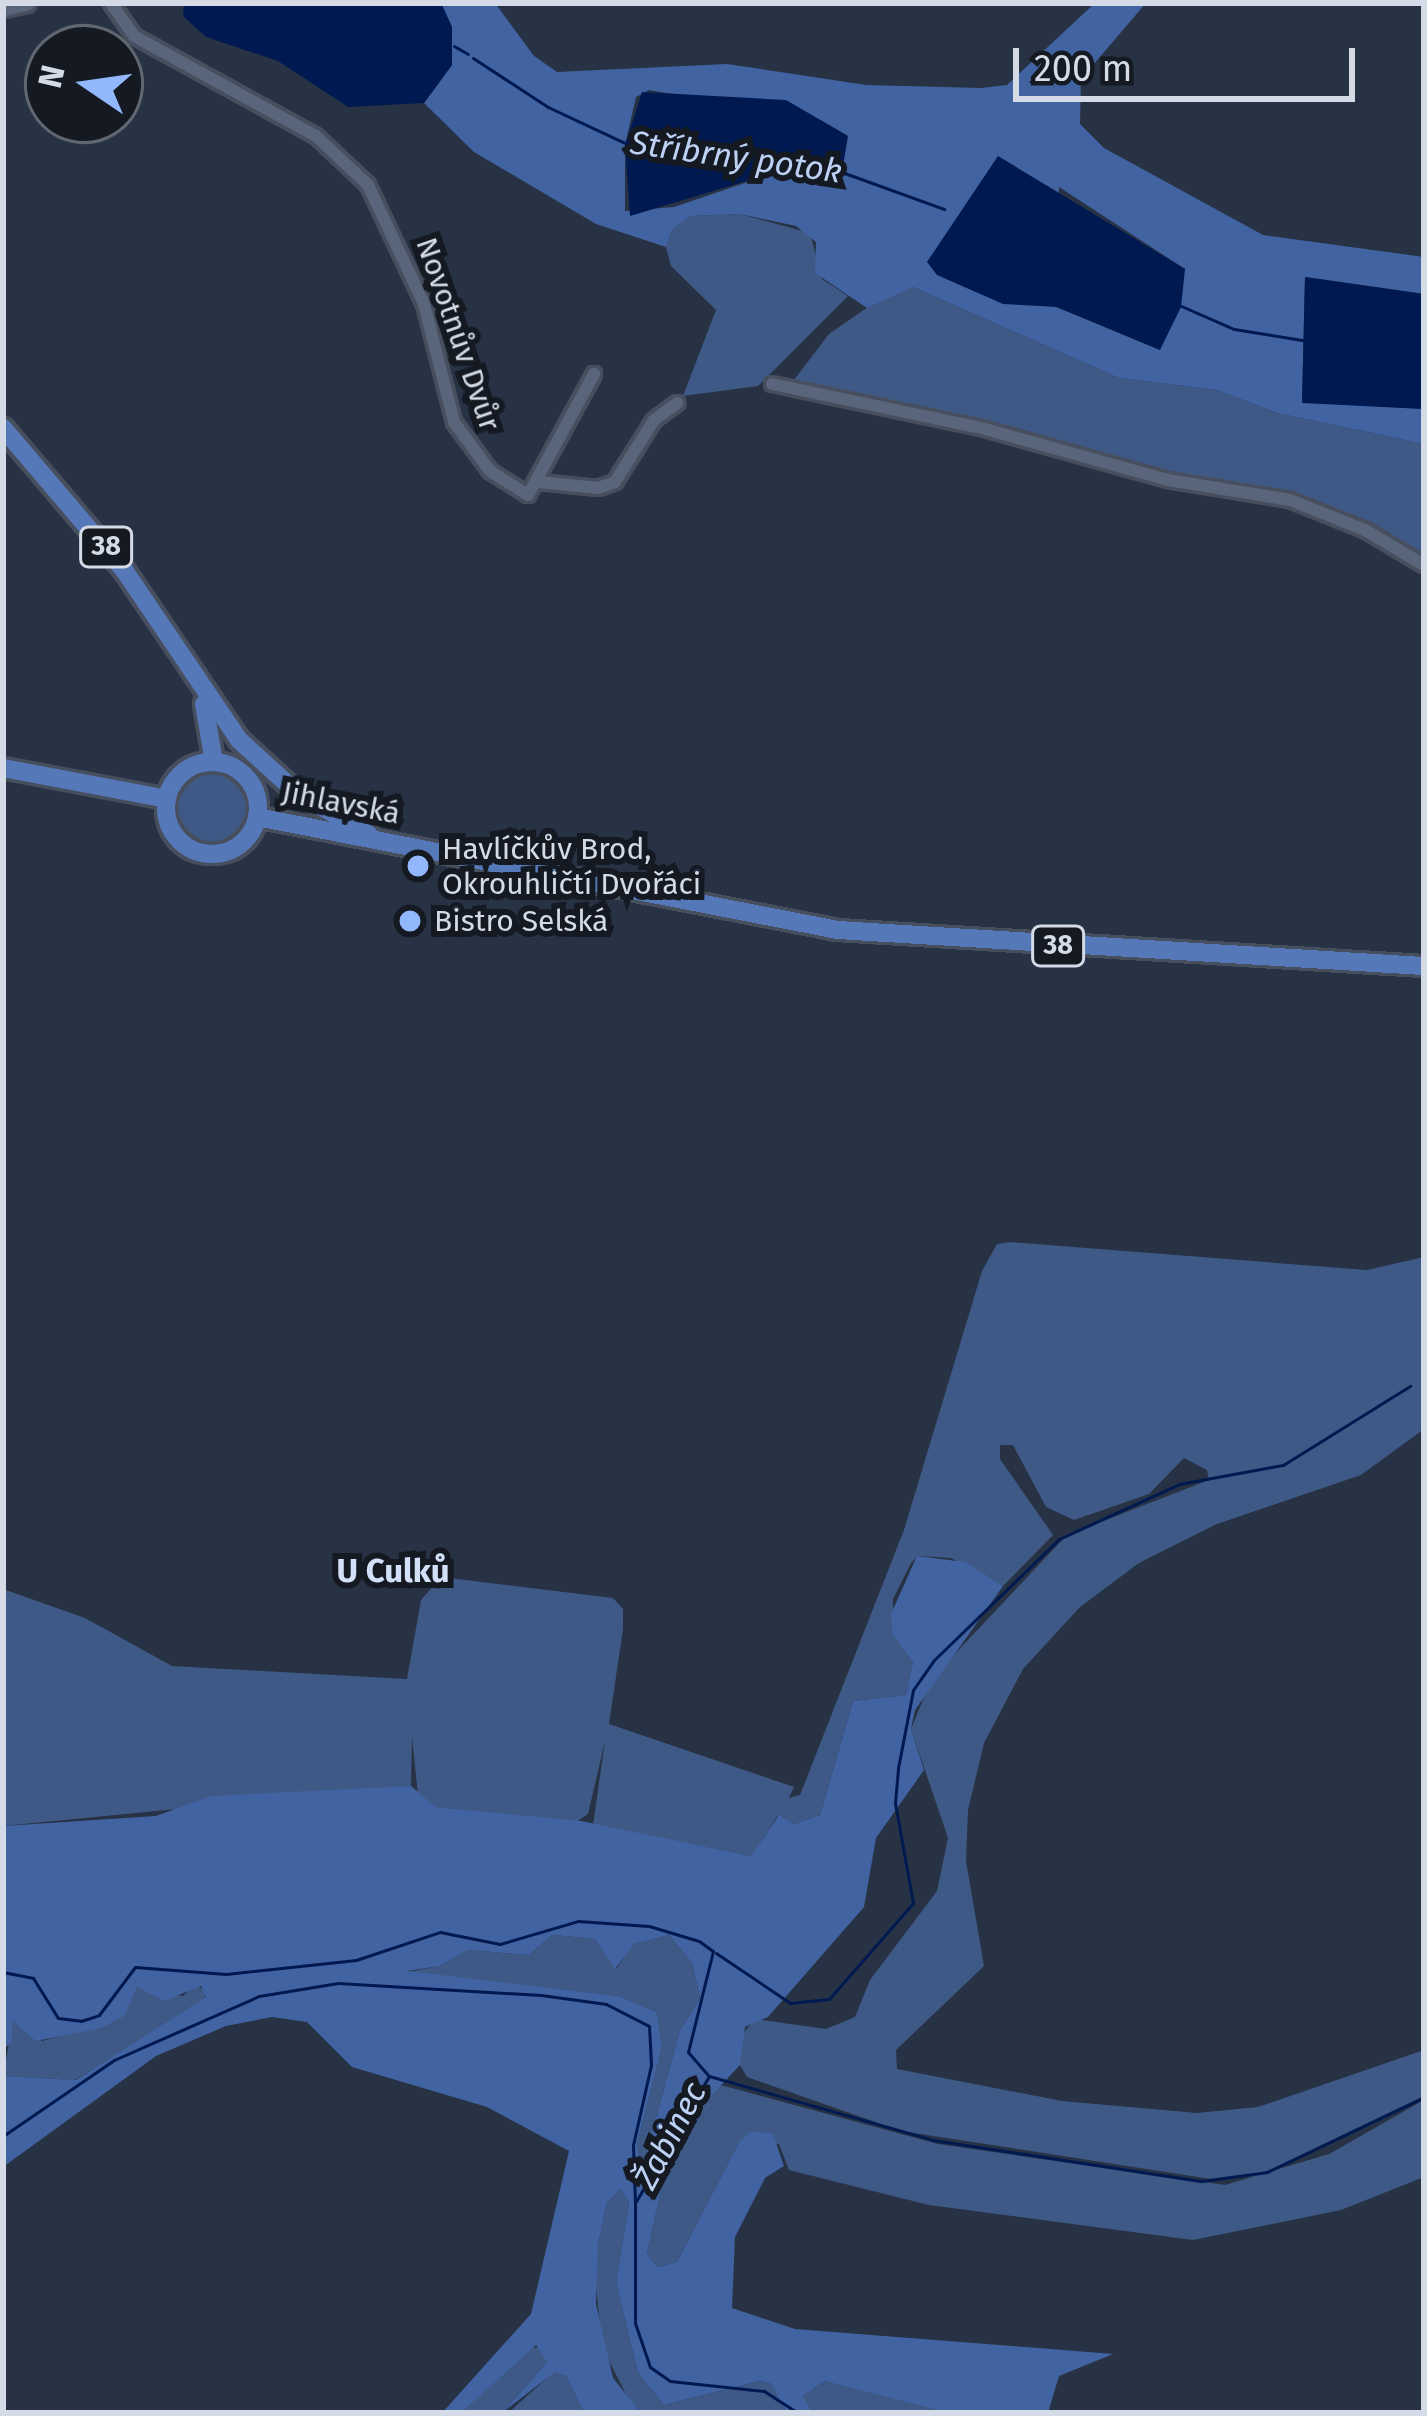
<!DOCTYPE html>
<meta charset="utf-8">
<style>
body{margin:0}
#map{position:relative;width:1427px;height:2416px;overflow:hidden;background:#273244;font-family:"Fira Sans",sans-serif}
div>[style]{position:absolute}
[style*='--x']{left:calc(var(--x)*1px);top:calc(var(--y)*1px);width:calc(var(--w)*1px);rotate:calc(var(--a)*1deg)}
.green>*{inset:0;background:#3f5986}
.round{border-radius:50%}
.forest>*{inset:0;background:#4163a1}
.water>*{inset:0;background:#001a51}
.stream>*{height:3px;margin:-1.5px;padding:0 1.5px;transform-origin:1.5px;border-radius:1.5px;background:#001a51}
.roads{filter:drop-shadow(3px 0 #474f5f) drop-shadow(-3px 0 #474f5f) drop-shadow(0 3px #474f5f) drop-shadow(0 -3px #474f5f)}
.street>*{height:12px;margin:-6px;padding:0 6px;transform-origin:6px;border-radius:6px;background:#59657a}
.secondary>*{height:16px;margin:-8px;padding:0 8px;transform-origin:8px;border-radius:8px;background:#59657a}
.primary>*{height:18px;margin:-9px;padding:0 9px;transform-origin:9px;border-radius:9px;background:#5578b8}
.primary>.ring{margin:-9px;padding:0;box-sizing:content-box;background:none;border:18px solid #5578b8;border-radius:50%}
.dots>*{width:33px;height:33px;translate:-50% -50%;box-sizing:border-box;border:6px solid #151a22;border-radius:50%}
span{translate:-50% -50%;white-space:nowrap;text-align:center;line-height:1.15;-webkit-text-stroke:12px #151a22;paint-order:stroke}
.shield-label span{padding:3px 9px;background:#151a22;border:3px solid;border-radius:9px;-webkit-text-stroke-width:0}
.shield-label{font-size:27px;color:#d4dae6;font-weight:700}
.street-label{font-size:30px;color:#d4dae6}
.poi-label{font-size:30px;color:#d4dae6}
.left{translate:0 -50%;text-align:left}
.water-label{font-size:33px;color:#bcd1f4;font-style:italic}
.neighbourhood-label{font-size:33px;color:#d2e0f8;font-weight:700}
.frame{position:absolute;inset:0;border:6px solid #d4dae6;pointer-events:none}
.north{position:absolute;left:24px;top:24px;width:120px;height:120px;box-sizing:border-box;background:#151a22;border:3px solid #616770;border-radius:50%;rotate:283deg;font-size:33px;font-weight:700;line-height:48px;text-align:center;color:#d4dae6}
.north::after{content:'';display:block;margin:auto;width:42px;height:54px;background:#91b8fd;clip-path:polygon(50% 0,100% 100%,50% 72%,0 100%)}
.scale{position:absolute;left:1013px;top:48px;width:342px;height:54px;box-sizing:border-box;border:6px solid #d4dae6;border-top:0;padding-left:15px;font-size:36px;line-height:42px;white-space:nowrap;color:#d4dae6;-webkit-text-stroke:9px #151a22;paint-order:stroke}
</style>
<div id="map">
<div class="green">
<i style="clip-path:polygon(740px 214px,810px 233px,822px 279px,848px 296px,758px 386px,683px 396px,716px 310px,671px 266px,666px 247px,672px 230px,691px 216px)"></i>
<i style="clip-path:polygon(913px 287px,1119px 378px,1217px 390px,1277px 413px,1424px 444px,1424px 556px,1362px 520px,1283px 490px,1162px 471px,1024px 430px,794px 380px,829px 334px,894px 289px)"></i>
<i class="round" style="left:176px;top:773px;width:72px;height:72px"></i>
<i style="clip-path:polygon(1010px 1242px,1367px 1270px,1424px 1257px,1424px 1429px,1361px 1475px,1217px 1524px,1139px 1563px,1080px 1607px,1023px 1669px,984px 1743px,968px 1810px,966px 1861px,984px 1966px,896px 2050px,897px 2069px,1062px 2101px,1197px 2113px,1258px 2107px,1424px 2050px,1424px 2096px,1257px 2176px,1211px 2179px,901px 2131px,747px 2077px,740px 2065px,741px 2036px,755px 2019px,826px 2029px,855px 2017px,870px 1980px,937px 1891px,948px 1838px,911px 1729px,932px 1678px,1067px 1535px,1209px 1480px,1207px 1470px,1184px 1458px,1149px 1494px,1074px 1520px,1046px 1507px,1013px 1445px,1000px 1445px,1000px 1459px,1053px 1535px,1003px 1586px,951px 1558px,918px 1556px,911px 1563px,893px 1599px,893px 1636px,913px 1662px,906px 1695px,853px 1701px,820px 1815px,794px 1824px,778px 1815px,752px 1856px,593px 1825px,605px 1741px,588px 1814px,576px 1822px,436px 1807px,418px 1796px,412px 1736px,411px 1786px,3px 1826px,3px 1589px,85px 1618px,172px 1666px,407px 1679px,421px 1600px,441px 1577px,613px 1598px,623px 1609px,623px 1629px,609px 1724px,794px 1787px,789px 1798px,800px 1795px,904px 1530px,982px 1271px,997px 1244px)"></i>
<i style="clip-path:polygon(552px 1935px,595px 1939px,616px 1969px,633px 1944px,669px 1935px,692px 1963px,700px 1998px,680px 2030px,642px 2169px,637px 2144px,662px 2048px,657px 2012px,619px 1996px,407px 1972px,440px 1966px,468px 1950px,529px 1955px)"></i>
<i style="clip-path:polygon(195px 1985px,206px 1991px,204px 2004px,75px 2080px,3px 2076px,13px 2021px,42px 2041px,117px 2020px,137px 1987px,183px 1996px)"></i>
<i style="clip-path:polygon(717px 2084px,938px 2144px,1225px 2185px,1329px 2154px,1424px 2100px,1424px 2177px,1341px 2210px,1193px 2240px,929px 2205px,789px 2170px,779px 2144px,739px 2142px,677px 2262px,657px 2267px,647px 2254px,667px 2163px)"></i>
<i style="clip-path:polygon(620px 2189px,629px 2203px,616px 2282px,638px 2373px,664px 2405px,760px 2381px,771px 2384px,787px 2413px,641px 2413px,630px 2402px,602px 2347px,594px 2264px,607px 2203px)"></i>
<i style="clip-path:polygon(530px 2347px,543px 2348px,547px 2362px,502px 2413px,461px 2413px)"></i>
<i style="clip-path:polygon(555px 2371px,566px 2376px,584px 2413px,508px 2413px)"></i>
<i style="clip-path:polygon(825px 2381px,925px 2402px,950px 2413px,813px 2413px,803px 2396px)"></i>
</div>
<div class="forest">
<i style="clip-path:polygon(evenodd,441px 3px,495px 3px,534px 56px,557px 72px,727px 64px,866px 85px,981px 88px,1007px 85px,1095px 3px,1146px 3px,1081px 79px,1080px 124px,1104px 148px,1263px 235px,1424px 257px,1424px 294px,1305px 277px,1302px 402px,1424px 409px,1424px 444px,1277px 413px,1217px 390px,1119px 378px,913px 287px,867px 308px,815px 273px,816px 242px,796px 226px,740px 214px,691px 216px,672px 230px,666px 247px,596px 224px,474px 152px,424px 103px,452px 65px,452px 27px,441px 3px,649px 90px,820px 120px,848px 136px,807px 178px,774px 173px,674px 207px,625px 211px,625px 145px,636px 97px,649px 90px,441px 3px,1059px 187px,1185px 269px,1160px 350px,1056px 307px,1059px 187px)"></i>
<i style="clip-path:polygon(evenodd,917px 1556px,965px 1562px,1003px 1586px,915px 1710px,911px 1729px,924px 1770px,876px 1838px,864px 1907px,768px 2017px,745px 2027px,740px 2065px,686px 2123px,667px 2163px,647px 2254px,657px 2267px,677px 2262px,739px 2142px,752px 2131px,773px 2134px,784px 2166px,765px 2178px,735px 2237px,732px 2308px,795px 2329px,1113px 2354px,1059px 2376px,1048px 2413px,950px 2413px,825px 2381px,803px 2396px,813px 2413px,787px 2413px,771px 2384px,760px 2381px,664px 2405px,638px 2373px,616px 2282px,629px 2203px,620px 2189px,607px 2203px,598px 2245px,596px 2304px,613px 2378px,641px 2413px,584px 2413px,566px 2376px,555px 2372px,502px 2413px,547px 2362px,536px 2345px,461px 2413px,442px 2413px,531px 2314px,569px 2151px,487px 2107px,352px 2067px,307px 2022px,272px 2017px,226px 2026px,156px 2056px,3px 2167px,3px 2076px,76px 2080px,206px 1997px,201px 1986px,164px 2001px,137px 1987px,124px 2016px,101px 2028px,36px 2041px,13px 2021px,11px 2044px,3px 2048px,3px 1826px,156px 1816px,211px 1796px,411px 1786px,436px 1807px,581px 1821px,751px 1856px,779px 1815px,794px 1824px,820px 1815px,853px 1701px,906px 1695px,913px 1662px,893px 1636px,891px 1614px,917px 1556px,552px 1935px,595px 1939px,615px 1969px,634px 1944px,669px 1935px,692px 1963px,700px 1998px,680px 2030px,642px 2169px,637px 2144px,662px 2048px,657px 2012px,619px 1996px,407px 1971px,440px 1966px,468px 1950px,529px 1955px,552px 1935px)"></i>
</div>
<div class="water">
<i style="clip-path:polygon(184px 3px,441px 3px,452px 27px,452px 65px,424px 103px,348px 107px,278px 61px,206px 37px,183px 16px)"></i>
<i style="clip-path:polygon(642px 92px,786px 100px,848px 136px,842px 172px,807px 178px,773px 173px,630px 216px,625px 145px)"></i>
<i style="clip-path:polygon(998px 156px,1185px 269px,1181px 307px,1160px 350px,1057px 307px,1003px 304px,937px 275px,927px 262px)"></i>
<i style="clip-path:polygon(1305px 277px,1424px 294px,1424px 409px,1302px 403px)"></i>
</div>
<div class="stream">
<i style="--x:454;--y:46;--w:16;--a:30"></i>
<i style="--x:473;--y:58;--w:90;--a:33.2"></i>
<i style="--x:548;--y:107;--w:87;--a:25.1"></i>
<i style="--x:839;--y:171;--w:112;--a:19.9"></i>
<i style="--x:1179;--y:305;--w:60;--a:23.6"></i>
<i style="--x:1234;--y:329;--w:75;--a:9.2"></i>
<i style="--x:716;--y:1953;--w:89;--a:34"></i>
<i style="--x:790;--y:2003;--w:39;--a:-6"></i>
<i style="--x:829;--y:1999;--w:128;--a:-48.8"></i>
<i style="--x:913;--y:1903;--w:102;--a:-100.2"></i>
<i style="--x:895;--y:1803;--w:35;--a:-85"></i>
<i style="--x:898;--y:1768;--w:79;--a:-79.1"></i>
<i style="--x:913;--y:1690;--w:35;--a:-55"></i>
<i style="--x:933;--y:1661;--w:175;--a:-44.1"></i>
<i style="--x:1059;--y:1539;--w:132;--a:-24.6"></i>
<i style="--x:1179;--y:1484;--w:106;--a:-10.4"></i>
<i style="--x:1283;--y:1465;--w:150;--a:-31.9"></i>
<i style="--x:3;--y:1972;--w:31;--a:11"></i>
<i style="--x:33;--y:1978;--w:47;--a:58"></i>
<i style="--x:58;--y:2018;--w:23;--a:7"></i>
<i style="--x:81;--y:2021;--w:19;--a:-18"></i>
<i style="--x:99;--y:2015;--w:60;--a:-53.1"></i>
<i style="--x:135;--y:1967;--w:91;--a:4.4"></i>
<i style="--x:226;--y:1974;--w:131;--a:-6.1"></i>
<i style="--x:356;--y:1960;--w:89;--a:-18.4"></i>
<i style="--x:440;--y:1932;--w:61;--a:11.3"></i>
<i style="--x:500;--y:1944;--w:81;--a:-16.4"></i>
<i style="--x:578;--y:1921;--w:71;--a:4"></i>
<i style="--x:649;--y:1926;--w:52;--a:16.7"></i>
<i style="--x:699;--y:1941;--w:17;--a:36"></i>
<i style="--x:713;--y:1951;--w:104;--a:103.9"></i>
<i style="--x:688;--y:2052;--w:32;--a:49"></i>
<i style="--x:709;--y:2076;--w:147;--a:120.2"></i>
<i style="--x:635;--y:2203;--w:120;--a:90"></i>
<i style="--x:635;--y:2323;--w:46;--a:71.2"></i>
<i style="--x:650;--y:2367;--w:24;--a:35"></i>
<i style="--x:670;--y:2381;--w:95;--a:6.1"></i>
<i style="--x:764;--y:2391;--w:40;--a:32.9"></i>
<i style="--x:709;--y:2076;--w:233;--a:15.9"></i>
<i style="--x:933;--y:2140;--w:272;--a:8.7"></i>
<i style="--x:1202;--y:2181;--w:66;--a:-7.9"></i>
<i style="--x:1267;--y:2172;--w:174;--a:-25.5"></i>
<i style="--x:3;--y:2136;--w:135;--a:-34.4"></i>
<i style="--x:114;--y:2060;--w:158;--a:-23.8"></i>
<i style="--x:259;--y:1996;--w:80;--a:-9.3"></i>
<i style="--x:338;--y:1983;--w:203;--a:3.4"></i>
<i style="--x:541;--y:1995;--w:66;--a:7.9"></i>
<i style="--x:606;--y:2004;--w:48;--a:27.1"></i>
<i style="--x:649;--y:2026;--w:39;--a:87"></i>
<i style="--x:651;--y:2065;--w:82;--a:102.7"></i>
<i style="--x:633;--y:2145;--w:57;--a:88"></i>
</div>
<div class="roads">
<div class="street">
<i style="--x:111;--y:3;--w:40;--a:55.1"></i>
<i style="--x:134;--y:36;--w:208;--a:28.8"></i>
<i style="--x:316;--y:136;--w:71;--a:43.3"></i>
<i style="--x:368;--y:185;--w:132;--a:64.8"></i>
<i style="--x:424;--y:304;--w:122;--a:75.7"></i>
<i style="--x:454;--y:422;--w:61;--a:53.7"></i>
<i style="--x:490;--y:471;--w:45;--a:32.3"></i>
<i style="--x:528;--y:495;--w:138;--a:-61.4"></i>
<i style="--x:772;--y:384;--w:218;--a:11.9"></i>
<i style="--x:985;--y:429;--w:190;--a:15.6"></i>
<i style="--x:1168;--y:480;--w:124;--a:9.3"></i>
<i style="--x:1290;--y:500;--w:81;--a:21.8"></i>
<i style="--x:1365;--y:530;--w:69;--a:30.7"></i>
<i style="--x:539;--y:482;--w:59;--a:5.8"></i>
<i style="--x:598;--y:488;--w:18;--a:-19"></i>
<i style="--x:615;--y:482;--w:73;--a:-57.8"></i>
<i style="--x:654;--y:420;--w:29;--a:-36"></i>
</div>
<div class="secondary">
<i style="--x:3;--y:8;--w:24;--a:-12"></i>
</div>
<div class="primary">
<i style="--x:3;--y:428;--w:187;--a:49.6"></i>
<i style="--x:124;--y:570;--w:205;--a:55.9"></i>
<i style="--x:239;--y:740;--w:76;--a:42.3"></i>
<i style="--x:295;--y:791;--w:85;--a:30.5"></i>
<i style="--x:204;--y:704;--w:59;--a:80.2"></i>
<i class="ring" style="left:166px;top:762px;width:74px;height:74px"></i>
<i style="--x:3;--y:768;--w:167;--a:10.7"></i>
<i style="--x:257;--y:817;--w:592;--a:11.01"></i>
<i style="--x:838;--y:930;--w:587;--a:3.52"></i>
</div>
</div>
<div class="dots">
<i style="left:418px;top:866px;background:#91b8fd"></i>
<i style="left:410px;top:921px;background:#91b8fd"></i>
</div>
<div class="shield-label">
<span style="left:106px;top:547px">38</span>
<span style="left:1058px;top:946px">38</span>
</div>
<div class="street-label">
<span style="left:458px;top:334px;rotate:71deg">Novotnův Dvůr</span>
<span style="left:341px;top:803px;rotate:11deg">Jihlavská</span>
</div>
<div class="poi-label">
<span class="left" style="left:442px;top:866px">Havlíčkův Brod,<br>Okrouhličtí Dvořáci</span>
<span class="left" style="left:434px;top:921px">Bistro Selská</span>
</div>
<div class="water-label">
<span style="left:736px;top:158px;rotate:8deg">Stříbrný potok</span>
<span style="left:671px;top:2136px;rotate:-62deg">Žabinec</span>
</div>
<div class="neighbourhood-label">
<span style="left:393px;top:1572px">U Culků</span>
</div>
<div class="frame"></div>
<div class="north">N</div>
<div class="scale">200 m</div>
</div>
